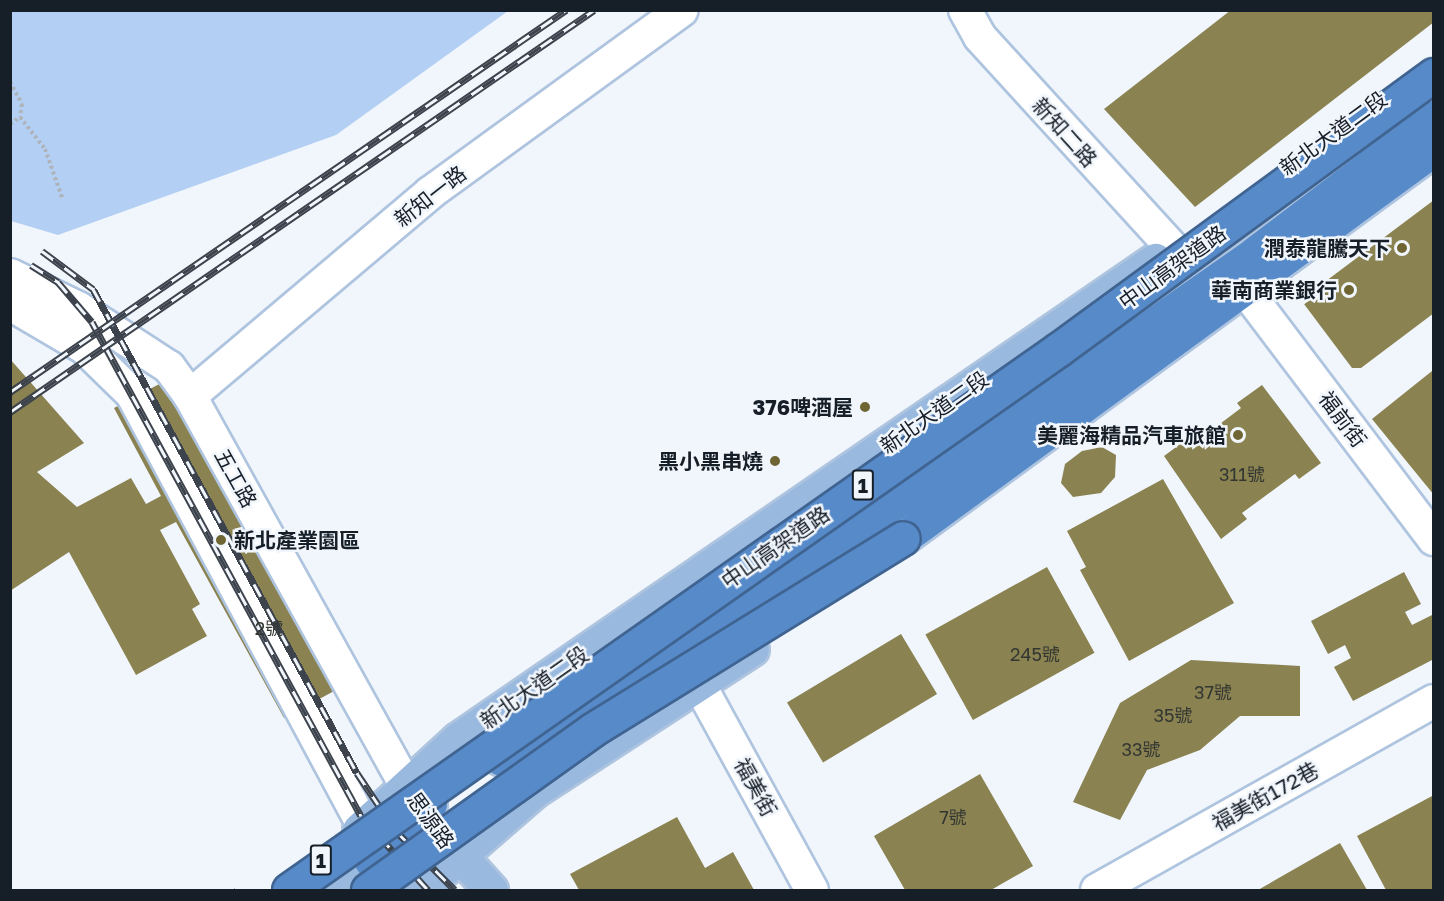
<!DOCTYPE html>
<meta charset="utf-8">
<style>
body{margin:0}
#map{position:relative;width:1444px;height:901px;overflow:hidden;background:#f1f6fc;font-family:"Golos Text","Noto Sans TC",sans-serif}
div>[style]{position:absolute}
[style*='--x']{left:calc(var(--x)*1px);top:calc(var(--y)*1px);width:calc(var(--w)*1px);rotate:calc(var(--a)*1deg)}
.green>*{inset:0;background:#b3cff3}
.building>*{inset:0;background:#8a8251;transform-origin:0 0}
.path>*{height:4px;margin-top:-2px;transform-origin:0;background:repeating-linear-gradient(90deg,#aeb4bc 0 3px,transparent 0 6px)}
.roads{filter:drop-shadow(2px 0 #aec4df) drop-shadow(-2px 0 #aec4df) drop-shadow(0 2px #aec4df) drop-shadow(0 -2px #aec4df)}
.minor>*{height:32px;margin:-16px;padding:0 16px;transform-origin:16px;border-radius:16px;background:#fff}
.major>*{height:33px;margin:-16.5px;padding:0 16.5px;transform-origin:16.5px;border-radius:16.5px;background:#9ab9df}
.highway>*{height:33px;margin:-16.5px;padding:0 16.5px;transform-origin:16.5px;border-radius:16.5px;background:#568ac9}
.rail>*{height:7px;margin-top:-3.5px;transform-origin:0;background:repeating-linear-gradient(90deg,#f1f6fc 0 14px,#3c434d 0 28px);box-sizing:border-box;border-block:2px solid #3c434d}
.bridges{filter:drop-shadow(2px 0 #406491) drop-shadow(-2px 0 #406491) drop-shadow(0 2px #406491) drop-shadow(0 -2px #406491)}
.highway-bridge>*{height:33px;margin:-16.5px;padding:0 16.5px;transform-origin:16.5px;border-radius:16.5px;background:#568ac9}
.dots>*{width:16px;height:16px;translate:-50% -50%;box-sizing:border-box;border:3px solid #f1f6fc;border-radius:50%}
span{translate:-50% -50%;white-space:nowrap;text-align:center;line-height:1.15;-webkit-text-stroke:5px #f1f6fc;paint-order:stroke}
.number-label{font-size:18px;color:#333732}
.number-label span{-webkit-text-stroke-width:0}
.shield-label span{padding:2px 4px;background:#f1f6fc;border:2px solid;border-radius:4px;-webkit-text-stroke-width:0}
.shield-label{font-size:20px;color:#161e28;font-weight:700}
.street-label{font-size:21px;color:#161e28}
.poi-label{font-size:21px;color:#161e28;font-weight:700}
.right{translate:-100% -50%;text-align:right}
.left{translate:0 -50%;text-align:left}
.frame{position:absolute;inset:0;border:12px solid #161e28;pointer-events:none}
</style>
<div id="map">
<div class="green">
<i style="clip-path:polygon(10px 11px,11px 10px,508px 11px,336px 135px,58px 235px,11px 221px)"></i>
</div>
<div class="building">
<i style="clip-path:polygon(1231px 10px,1434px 10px,1434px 22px,1195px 207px,1104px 109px)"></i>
<i style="clip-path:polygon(1434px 200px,1434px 313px,1361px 368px,1352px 368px,1304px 304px,1309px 301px,1306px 296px)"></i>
<i style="clip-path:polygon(10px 359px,84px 443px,37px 472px,77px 507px,131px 478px,146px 504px,161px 496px,114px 408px,165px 381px,336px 690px,284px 718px,176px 522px,160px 530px,200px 604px,192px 609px,207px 636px,136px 675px,69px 552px,10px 591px)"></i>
<i style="clip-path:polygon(1432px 371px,1434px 373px,1434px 495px,1372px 419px)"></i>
<i style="clip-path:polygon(1262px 385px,1321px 463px,1299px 479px,1295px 474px,1242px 513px,1247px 519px,1221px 539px,1164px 456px,1187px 439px,1192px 445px,1241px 408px,1237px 403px)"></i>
<i style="clip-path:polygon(1102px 447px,1116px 455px,1115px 477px,1101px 493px,1073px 497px,1061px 483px,1065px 464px,1082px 451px)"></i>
<i style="clip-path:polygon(1163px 479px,1234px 603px,1129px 661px,1080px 570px,1086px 567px,1067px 531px)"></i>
<i style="left:1047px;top:567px;width:98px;height:139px;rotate:61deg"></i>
<i style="clip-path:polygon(1404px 572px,1421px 604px,1405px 612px,1412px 625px,1434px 614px,1434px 659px,1353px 701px,1334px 667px,1351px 658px,1345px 645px,1328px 654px,1311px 621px)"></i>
<i style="left:901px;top:634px;width:70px;height:133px;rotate:59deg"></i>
<i style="clip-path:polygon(1191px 660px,1300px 666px,1300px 716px,1240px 716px,1200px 750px,1147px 770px,1120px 820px,1073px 802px,1120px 703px)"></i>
<i style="clip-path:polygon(980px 774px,1033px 866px,991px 890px,905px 890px,874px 836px)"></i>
<i style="clip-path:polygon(1434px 795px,1434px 890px,1386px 890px,1357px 836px)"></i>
<i style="clip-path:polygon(677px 817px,705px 868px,733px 852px,754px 890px,579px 890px,570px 874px)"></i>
<i style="clip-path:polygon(1340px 843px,1367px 890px,1258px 890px)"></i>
</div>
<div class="path">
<i style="--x:10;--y:82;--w:25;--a:61"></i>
<i style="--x:22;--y:104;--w:13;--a:99"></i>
<i style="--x:20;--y:117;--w:41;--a:52"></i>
<i style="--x:45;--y:149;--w:54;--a:70.6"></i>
<i style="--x:10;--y:124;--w:12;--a:-35"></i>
<i style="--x:234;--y:890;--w:1;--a:0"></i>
</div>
<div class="roads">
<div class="minor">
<i style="--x:965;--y:10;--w:31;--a:61"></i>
<i style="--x:980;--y:37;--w:286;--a:47.6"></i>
<i style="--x:10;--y:275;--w:76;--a:25.9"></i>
<i style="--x:78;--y:308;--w:108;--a:33"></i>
<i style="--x:169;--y:367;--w:36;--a:54"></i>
<i style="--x:190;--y:396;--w:444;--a:61"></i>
<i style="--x:1253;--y:300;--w:300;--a:52.9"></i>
<i style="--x:10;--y:304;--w:87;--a:30.4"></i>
<i style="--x:85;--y:348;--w:66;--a:44.4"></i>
<i style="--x:132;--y:394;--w:490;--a:61.8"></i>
<i style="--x:190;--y:396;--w:314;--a:-40.2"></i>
<i style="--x:430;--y:193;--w:311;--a:-36"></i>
<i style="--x:699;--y:684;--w:235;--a:61.3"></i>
<i style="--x:1097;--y:890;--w:386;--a:-29.3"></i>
</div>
<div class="major">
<i style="--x:359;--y:830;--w:134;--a:-42.6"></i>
<i style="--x:458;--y:739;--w:846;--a:-34.5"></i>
<i style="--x:445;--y:839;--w:69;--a:48"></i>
<i style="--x:327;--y:890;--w:53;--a:-33.4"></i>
<i style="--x:371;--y:861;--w:28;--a:-2"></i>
<i style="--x:420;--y:890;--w:151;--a:-41"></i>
<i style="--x:534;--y:791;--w:260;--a:-33.1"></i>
</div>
<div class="highway">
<i style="--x:903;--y:538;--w:658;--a:-36.23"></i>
<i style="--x:501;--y:759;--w:489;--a:-33"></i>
<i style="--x:911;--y:493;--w:421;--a:-34.9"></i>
<i style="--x:1256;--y:252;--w:223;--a:-37.2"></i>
<i style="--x:371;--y:861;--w:82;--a:-44"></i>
</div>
</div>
<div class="rail">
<i style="--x:42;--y:251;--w:64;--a:36.7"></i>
<i style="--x:93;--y:289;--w:551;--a:61.39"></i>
<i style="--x:357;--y:773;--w:70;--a:56.1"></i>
<i style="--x:396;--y:831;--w:83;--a:45"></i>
<i style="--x:31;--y:265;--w:32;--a:32"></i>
<i style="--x:58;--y:282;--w:52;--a:49.6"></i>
<i style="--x:92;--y:322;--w:562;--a:61.43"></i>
<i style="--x:361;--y:816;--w:100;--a:47.8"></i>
<i style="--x:10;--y:392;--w:675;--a:-34.49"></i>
<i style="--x:10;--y:412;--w:709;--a:-34.54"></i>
</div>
<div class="bridges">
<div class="highway-bridge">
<i style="--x:289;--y:890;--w:941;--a:-35.09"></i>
<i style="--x:1059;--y:349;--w:464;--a:-36.2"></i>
<i style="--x:368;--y:890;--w:275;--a:-35.5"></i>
<i style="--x:592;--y:730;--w:365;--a:-31.7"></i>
</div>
</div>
<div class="dots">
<i style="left:1402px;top:248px;background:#6e6532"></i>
<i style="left:1349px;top:290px;background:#6e6532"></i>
<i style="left:865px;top:407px;background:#6e6532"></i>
<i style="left:1238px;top:435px;background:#6e6532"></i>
<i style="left:775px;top:461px;background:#6e6532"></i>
<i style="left:221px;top:540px;background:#6e6532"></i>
</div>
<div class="number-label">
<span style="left:1242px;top:474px">311號</span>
<span style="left:269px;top:628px">2號</span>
<span style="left:1035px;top:654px">245號</span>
<span style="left:1213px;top:692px">37號</span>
<span style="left:1173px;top:715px">35號</span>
<span style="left:1141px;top:749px">33號</span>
<span style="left:953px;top:817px">7號</span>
</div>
<div class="shield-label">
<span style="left:863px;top:485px">1</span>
<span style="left:321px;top:860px">1</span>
</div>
<div class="street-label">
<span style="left:1065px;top:132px;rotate:48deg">新知二路</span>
<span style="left:1333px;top:133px;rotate:-36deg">新北大道二段</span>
<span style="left:430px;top:196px;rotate:-38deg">新知一路</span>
<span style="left:1172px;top:267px;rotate:-36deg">中山高架道路</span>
<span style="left:934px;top:412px;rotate:-35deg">新北大道二段</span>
<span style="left:1343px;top:419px;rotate:53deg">福前街</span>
<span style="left:236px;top:478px;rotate:61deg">五工路</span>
<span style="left:775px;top:547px;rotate:-35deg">中山高架道路</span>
<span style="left:534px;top:687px;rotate:-35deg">新北大道二段</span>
<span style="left:756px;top:787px;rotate:61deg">福美街</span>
<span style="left:1265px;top:796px;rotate:-29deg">福美街172巷</span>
<span style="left:431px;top:820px;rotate:54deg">思源路</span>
</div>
<div class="poi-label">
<span class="right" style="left:1390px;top:248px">潤泰龍騰天下</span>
<span class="right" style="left:1337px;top:290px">華南商業銀行</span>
<span class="right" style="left:853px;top:407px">376啤酒屋</span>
<span class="right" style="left:1226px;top:435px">美麗海精品汽車旅館</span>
<span class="right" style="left:763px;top:461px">黑小黑串燒</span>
<span class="left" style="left:234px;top:540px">新北產業園區</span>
</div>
<div class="frame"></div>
</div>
